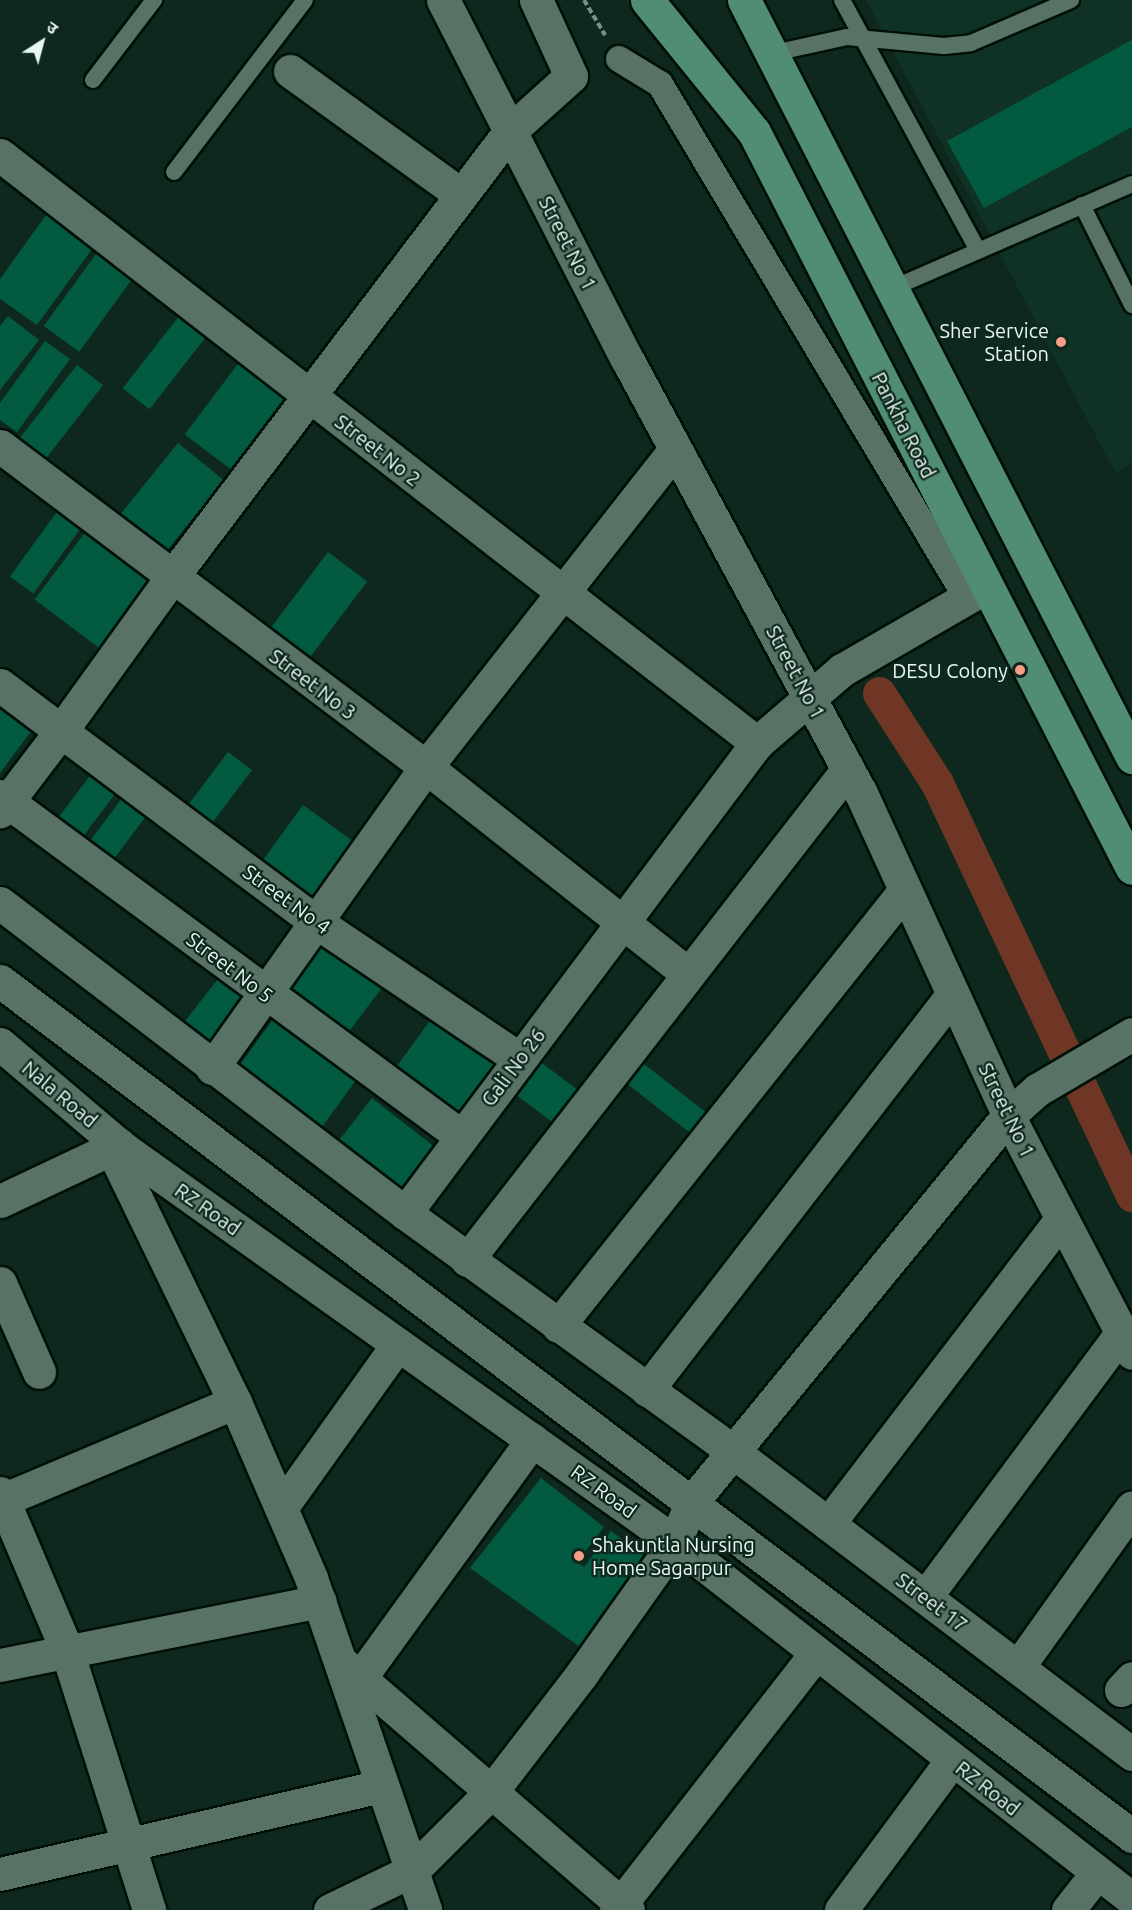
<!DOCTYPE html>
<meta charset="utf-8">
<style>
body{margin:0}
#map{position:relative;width:1132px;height:1910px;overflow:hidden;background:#0e281e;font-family:Ubuntu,"Noto Sans Devanagari",sans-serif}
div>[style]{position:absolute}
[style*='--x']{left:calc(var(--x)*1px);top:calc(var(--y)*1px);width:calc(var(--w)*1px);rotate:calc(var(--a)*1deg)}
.built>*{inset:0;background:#0f3225}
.canal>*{height:33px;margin:-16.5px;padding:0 16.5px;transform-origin:16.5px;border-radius:16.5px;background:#703625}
.building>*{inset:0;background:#025b41;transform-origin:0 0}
.path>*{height:4px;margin-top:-2px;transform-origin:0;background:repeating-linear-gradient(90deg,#7a8f86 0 6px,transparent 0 9px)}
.roads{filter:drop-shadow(2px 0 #001008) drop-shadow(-2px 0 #001008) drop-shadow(0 2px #001008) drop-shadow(0 -2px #001008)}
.service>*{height:16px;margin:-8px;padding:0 8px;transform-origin:8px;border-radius:8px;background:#587366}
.pedestrian>*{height:26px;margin:-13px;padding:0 13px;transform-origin:13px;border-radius:13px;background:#587366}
.minor>*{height:33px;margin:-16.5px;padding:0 16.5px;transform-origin:16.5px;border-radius:16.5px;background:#587366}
.tertiary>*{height:33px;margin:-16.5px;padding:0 16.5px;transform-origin:16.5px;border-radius:16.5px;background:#587366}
.primary>*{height:33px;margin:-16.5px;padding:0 16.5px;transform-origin:16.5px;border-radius:16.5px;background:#518d74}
.dots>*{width:16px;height:16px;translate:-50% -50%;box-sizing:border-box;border:3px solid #0e281e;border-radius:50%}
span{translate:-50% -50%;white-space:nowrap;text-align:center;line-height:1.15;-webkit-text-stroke:4.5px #0e281e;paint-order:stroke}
.street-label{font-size:20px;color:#e8f7f0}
.poi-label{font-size:20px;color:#e8f7f0}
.right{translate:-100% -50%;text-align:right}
.left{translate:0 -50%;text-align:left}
.north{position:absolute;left:12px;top:12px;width:60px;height:60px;-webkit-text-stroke:4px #0e281e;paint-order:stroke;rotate:36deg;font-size:16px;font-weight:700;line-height:24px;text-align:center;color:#e8f7f0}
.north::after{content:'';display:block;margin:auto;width:21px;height:27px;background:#e8f7f0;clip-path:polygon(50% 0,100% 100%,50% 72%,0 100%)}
</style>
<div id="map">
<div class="built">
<i style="clip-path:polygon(866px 0,1132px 0,1132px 462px,1116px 474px)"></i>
</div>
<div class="canal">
<i style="--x:879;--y:693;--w:107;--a:57.2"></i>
<i style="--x:937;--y:783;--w:456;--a:64.7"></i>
</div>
<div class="building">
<i style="clip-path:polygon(1132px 40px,1132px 127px,984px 208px,947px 141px)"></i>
<i style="clip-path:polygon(46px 215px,92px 249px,37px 325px,0 299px,0 279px)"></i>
<i style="left:96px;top:254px;width:44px;height:89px;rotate:36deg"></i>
<i style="left:183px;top:311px;width:34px;height:98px;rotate:38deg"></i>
<i style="clip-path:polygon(8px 316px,39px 340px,0 390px,0 326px)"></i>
<i style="clip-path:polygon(45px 341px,70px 359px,17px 432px,0 420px,0 403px)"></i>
<i style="left:240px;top:361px;width:64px;height:92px;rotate:37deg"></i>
<i style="left:77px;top:365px;width:33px;height:95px;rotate:38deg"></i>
<i style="left:178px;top:443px;width:59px;height:97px;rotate:39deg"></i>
<i style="left:64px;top:502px;width:29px;height:92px;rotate:36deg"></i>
<i style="left:93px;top:522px;width:87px;height:97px;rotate:37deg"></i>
<i style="left:328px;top:552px;width:49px;height:99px;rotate:37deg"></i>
<i style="clip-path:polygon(0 699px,35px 726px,0 773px)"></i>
<i style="left:228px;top:752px;width:30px;height:76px;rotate:37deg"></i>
<i style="left:95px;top:769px;width:31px;height:73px;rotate:37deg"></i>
<i style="left:126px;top:793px;width:30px;height:72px;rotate:37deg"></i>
<i style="left:303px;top:805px;width:69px;height:75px;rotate:36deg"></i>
<i style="left:320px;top:932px;width:83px;height:78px;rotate:37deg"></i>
<i style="left:225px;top:970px;width:34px;height:71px;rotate:38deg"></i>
<i style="left:279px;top:1011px;width:103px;height:73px;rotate:36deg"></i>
<i style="left:437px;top:1011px;width:89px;height:73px;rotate:36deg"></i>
<i style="left:630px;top:1053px;width:102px;height:26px;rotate:38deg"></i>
<i style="left:530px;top:1054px;width:69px;height:41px;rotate:37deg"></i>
<i style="left:372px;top:1098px;width:78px;height:70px;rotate:38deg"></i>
<i style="clip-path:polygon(541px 1478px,604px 1527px,577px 1562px,584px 1567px,611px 1531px,653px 1563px,584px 1650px,470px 1568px)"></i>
</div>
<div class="path">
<i style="--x:584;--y:0;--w:41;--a:59"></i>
</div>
<div class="roads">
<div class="service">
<i style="--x:842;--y:0;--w:285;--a:61.5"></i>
<i style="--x:774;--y:53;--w:75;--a:-12.4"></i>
<i style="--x:847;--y:37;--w:97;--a:5.3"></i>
<i style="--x:944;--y:46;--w:27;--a:-6"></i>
<i style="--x:971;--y:43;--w:109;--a:-23.3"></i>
<i style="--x:93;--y:80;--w:101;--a:-52.7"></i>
<i style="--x:174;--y:172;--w:216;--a:-52.7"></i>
<i style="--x:1082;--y:205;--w:112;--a:63.4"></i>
<i style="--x:893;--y:288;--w:261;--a:-23.5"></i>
</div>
<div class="pedestrian">
<i style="--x:619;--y:59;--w:48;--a:31.4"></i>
<i style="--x:660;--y:84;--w:583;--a:59.17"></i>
</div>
<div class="minor">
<i style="--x:443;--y:0;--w:403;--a:62.9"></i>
<i style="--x:627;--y:359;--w:491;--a:61.7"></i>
<i style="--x:860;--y:791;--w:367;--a:65.4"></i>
<i style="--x:1013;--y:1125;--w:257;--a:62.4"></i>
<i style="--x:290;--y:71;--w:211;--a:35.9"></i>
<i style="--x:0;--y:155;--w:959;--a:37.84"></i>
<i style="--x:0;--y:446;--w:533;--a:37"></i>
<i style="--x:426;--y:767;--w:334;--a:38.3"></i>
<i style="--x:0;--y:685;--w:76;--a:37"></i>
<i style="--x:61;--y:731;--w:101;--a:127.3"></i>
<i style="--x:0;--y:796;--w:573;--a:36.41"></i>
<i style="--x:0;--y:903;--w:510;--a:37.43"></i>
<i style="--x:405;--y:1213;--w:404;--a:36"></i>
<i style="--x:732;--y:1451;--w:502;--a:37.14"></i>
<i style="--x:0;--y:1044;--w:162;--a:40.3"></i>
<i style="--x:124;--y:1149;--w:677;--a:35.5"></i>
<i style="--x:675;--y:1542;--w:580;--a:38"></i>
<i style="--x:518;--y:1058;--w:244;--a:-146"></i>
<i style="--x:316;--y:922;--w:319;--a:-143.2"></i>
<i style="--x:61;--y:731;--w:190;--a:-54.2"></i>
<i style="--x:172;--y:577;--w:560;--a:-52.84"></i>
<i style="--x:510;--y:131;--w:82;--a:-42"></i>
<i style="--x:571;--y:76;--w:84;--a:-114.7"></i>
<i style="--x:212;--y:1068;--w:369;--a:-54.6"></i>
<i style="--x:426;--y:767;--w:404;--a:-51.9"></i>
<i style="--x:112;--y:1149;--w:281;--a:64.1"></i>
<i style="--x:235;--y:1402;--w:192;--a:66.6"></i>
<i style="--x:311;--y:1578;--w:351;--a:71"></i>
<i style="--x:0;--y:1201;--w:132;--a:-25.2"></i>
<i style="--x:405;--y:1213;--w:587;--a:-53.17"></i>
<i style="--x:757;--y:743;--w:112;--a:-40.7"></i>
<i style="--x:842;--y:670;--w:166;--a:-30"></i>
<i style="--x:467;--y:1260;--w:621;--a:-52.19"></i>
<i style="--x:0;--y:1283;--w:97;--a:66.3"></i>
<i style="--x:558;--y:1326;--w:557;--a:-51.48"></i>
<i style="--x:647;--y:1390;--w:500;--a:-52.31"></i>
<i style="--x:0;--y:1493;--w:172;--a:67"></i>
<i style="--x:67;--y:1651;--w:272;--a:72.4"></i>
<i style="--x:0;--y:1501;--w:255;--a:-22.8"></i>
<i style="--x:281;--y:1508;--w:201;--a:-54.5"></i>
<i style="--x:828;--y:1524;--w:384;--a:-52.6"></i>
<i style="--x:926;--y:1596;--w:327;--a:-53.4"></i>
<i style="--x:341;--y:1662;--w:379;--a:40.8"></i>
<i style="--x:0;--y:1665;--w:326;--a:-11.3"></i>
<i style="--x:1018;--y:1667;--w:196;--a:-54.5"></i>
<i style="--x:360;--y:1678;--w:294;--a:-54.1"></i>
<i style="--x:1121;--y:1690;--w:16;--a:-47"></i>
<i style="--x:0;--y:1874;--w:392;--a:-13"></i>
<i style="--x:330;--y:1910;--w:92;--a:-25.7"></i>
<i style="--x:413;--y:1870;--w:110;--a:-45"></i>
<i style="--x:491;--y:1792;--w:148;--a:-52.4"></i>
<i style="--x:581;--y:1675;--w:163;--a:-54.7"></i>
<i style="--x:675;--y:1542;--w:42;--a:-67.7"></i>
<i style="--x:691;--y:1503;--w:500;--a:-50.68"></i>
<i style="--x:1008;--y:1116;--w:39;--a:-42"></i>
<i style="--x:1037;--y:1090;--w:110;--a:-30.5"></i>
<i style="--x:616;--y:1910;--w:324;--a:-52.1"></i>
<i style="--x:841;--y:1910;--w:187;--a:-53.5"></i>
<i style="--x:1068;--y:1910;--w:47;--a:-51.9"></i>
</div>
<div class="tertiary">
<i style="--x:0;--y:981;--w:1419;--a:37.06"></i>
</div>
<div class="primary">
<i style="--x:647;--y:0;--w:170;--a:51"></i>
<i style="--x:754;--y:132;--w:827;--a:62.82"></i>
<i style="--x:744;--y:0;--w:851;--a:62.86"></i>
</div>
</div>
<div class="dots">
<i style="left:1061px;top:342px;background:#f49f86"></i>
<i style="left:1020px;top:670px;background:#f49f86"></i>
<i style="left:579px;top:1556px;background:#f49f86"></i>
</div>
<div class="street-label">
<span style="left:568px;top:243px;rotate:63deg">Street No 1</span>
<span style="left:904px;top:425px;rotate:63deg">Pankha Road</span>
<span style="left:378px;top:450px;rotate:38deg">Street No 2</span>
<span style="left:796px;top:672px;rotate:62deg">Street No 1</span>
<span style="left:313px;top:684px;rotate:37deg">Street No 3</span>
<span style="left:287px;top:899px;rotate:36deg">Street No 4</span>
<span style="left:230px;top:967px;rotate:37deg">Street No 5</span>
<span style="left:513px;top:1067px;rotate:-53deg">Gali No 26</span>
<span style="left:60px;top:1094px;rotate:40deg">Nala Road</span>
<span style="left:1007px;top:1110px;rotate:64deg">Street No 1</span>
<span style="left:208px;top:1209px;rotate:35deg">RZ Road</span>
<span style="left:604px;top:1491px;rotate:36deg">RZ Road</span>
<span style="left:932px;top:1602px;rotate:37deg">Street 17</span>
<span style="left:988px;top:1788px;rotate:38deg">RZ Road</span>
</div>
<div class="poi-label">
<span class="right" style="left:1049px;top:342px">Sher Service<br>Station</span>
<span class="right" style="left:1008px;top:670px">DESU Colony</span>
<span class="left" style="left:592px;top:1556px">Shakuntla Nursing<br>Home Sagarpur</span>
</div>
<div class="north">उ</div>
</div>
